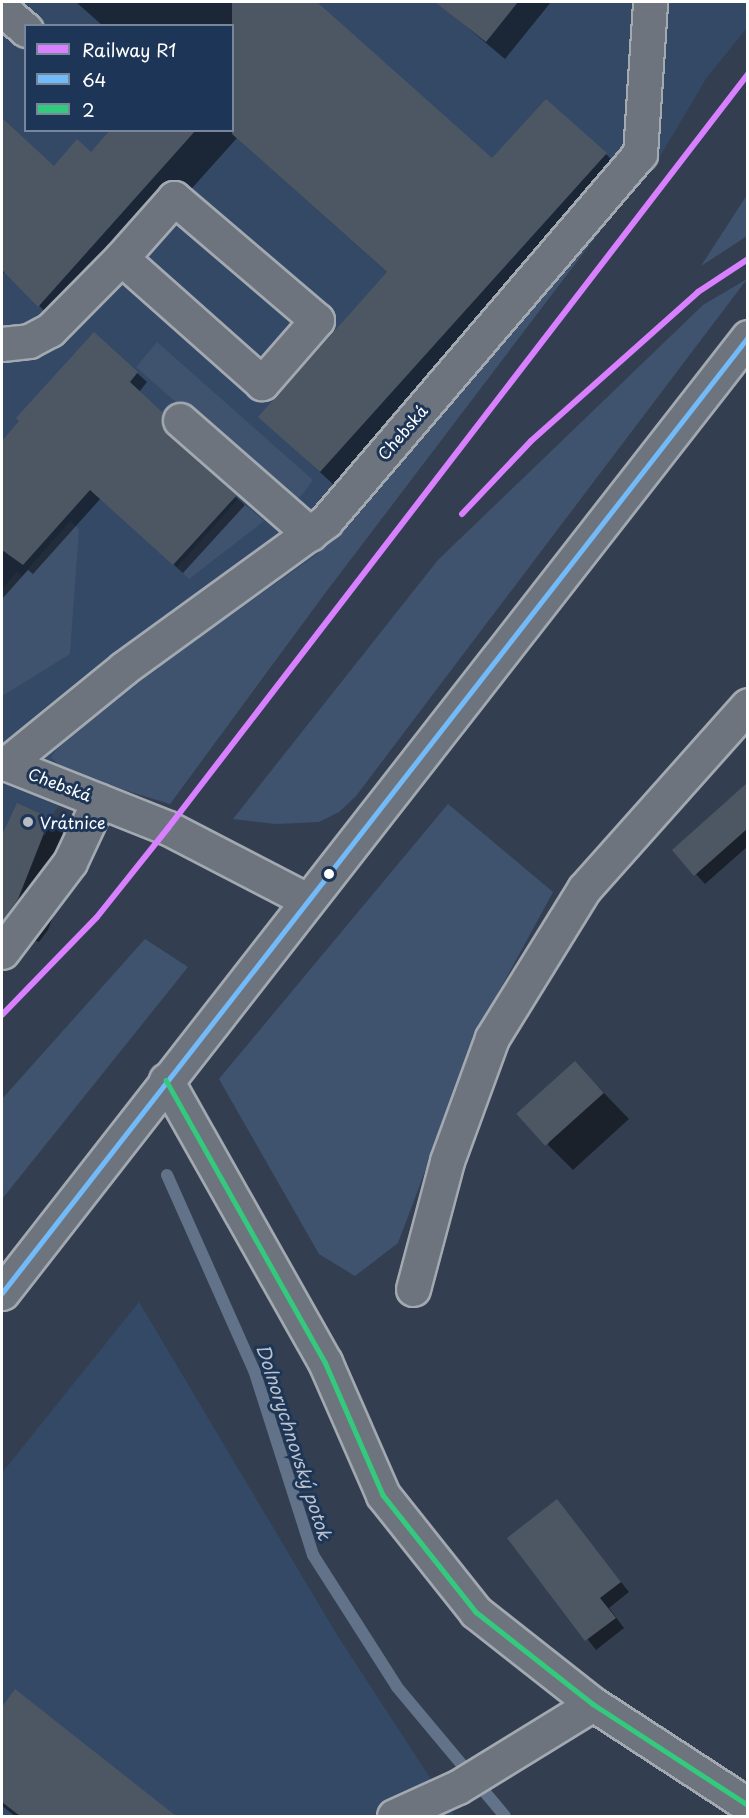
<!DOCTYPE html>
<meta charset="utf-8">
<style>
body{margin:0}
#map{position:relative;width:749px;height:1818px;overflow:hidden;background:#333f51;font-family:"Playpen Sans",sans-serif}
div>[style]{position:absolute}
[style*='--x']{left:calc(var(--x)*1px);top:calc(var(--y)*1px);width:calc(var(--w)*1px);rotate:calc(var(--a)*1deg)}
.built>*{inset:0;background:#344965}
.green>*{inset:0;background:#40536e}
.shadow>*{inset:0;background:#0007}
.stream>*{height:12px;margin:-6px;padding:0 6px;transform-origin:6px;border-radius:6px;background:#627389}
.building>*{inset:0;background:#4d5764;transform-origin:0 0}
.roads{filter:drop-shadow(2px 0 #a3a9b1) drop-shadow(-2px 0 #a3a9b1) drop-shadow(0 2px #a3a9b1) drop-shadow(0 -2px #a3a9b1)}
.minor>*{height:33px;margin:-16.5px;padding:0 16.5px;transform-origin:16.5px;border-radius:16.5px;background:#6e747e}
.bus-1>*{height:4.5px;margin:-2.25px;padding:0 2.25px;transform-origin:2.25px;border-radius:2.25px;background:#73baf8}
.bus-2>*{height:4.5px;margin:-2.25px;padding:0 2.25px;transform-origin:2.25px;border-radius:2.25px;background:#33ca7d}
.rail-1>*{height:6px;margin:-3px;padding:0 3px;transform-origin:3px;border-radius:3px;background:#d880ff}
.dots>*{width:16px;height:16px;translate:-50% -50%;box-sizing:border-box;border:3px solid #1d3557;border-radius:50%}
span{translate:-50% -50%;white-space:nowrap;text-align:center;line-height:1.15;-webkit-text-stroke:6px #1d3557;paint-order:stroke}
.street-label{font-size:16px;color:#fff}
.poi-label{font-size:16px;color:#fff}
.left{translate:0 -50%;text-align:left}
.water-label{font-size:18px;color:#bbc2cc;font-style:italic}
.frame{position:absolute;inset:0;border:3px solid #fff;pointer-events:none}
.legend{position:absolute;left:24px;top:24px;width:210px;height:108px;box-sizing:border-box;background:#1d3557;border:2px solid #77869a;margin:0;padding:8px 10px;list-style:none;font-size:18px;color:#fff}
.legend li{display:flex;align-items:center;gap:12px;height:30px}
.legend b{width:30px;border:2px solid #77869a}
</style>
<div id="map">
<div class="built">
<i style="clip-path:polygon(evenodd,2px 2px,747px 2px,747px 28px,707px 77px,662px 153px,320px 552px,125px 690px,72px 789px,50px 818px,13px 915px,2px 927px,2px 2px,26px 26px,232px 26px,232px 130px,26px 130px,26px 26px)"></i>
<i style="clip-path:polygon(139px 1302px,337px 1635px,455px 1816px,2px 1816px,2px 1473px)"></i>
</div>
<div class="green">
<i style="clip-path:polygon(629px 193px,323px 596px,170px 804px,65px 772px,51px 757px,72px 731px,125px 690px,320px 552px)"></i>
<i style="clip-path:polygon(747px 195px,747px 236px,701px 266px)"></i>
<i style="clip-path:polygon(747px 279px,356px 796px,339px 812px,319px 822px,275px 824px,233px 819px,438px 560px,703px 305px)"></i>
<i style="clip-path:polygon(157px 342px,313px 480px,301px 496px,290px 503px,136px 367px)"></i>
<i style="clip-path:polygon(238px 499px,264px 521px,189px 579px,177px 567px)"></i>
<i style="clip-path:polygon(70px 521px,79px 529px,70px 654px,2px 696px,2px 589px,17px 572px,22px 576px)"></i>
<i style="clip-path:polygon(448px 804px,553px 892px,478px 1030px,398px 1243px,355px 1276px,319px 1254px,219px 1079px)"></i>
<i style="clip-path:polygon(145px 939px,188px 967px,2px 1199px,2px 1099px)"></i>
</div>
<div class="shadow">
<i style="clip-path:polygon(76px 2px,308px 2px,311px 4px,314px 2px,492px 160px,606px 154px,631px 179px,347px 497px,260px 417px,388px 273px,237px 138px,64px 331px,5px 271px,2px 275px,2px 121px,54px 168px,91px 154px,112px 130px,232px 130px,232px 26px,103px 26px)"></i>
<i style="clip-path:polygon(437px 2px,551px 2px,505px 59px)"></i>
<i style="clip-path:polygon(94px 334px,147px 382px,139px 392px,172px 424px,171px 436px,175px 443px,245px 505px,183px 573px,101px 498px,33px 574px,28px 570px,2px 599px,2px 457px)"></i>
<i style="clip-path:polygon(748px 785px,748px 846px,705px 884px,674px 850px)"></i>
<i style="clip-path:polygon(18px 805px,49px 819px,79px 849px,48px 930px,39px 942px,2px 928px,2px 839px)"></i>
<i style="clip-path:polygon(575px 1063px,629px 1119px,573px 1170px,548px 1145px)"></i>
<i style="clip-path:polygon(557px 1501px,629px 1592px,609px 1608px,624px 1628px,596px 1650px,509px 1538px)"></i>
<i style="clip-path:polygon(15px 1691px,164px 1809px,172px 1816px,15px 1816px,2px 1806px,2px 1709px)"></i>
</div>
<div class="stream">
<i style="--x:167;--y:1175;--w:214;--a:66"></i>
<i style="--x:254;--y:1370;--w:194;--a:72.3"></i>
<i style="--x:313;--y:1555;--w:156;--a:57.5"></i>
<i style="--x:397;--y:1687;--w:168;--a:50.1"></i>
</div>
<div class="building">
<i style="clip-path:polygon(232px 2px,317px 2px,492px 158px,546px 99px,607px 153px,320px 472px,258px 417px,387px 272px,232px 134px)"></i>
<i style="clip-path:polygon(435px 2px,518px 2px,486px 42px)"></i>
<i style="clip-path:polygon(2px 118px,54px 166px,77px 139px,91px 152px,110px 130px,196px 130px,38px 307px,2px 270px)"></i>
<i style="clip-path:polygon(94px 332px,138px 372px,130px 382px,163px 413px,162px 425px,168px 434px,237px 495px,173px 565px,90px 490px,23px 565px,2px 550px,2px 441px,19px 421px,16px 418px)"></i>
<i style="clip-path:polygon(747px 783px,747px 829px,694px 876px,672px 850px)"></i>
<i style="clip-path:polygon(17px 803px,50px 818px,18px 899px,2px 922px,2px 835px)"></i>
<i style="left:575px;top:1061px;width:43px;height:79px;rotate:48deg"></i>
<i style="clip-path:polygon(557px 1499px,621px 1582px,600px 1598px,616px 1618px,585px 1641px,507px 1538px)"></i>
<i style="clip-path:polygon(15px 1689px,176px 1816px,20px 1816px,2px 1802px,2px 1707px)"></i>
</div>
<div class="roads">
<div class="minor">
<i style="--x:2;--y:9;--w:32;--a:41"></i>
<i style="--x:2;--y:344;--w:27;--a:-6"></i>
<i style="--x:29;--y:341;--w:24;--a:-28"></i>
<i style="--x:50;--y:330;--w:101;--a:-45.4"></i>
<i style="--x:121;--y:258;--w:80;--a:-48.5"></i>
<i style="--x:174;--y:198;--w:188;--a:40.5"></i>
<i style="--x:317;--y:320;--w:84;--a:131.1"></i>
<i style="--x:262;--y:383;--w:188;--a:-138.4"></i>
<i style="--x:180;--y:420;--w:173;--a:41.2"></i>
<i style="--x:2;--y:762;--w:179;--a:21.7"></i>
<i style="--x:168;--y:828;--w:157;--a:27.4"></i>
<i style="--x:6;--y:764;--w:152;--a:-39.1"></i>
<i style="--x:124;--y:668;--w:250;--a:-36"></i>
<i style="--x:326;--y:521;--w:483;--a:-49.5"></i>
<i style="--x:640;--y:154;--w:152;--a:-86.2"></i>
<i style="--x:2;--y:952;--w:113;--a:-52.9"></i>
<i style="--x:70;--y:862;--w:68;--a:-64.9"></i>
<i style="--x:166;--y:1080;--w:324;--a:60.6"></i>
<i style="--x:325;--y:1362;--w:145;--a:66.4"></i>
<i style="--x:383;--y:1495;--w:149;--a:51.5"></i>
<i style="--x:476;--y:1612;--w:149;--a:38.2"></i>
<i style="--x:593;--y:1704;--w:185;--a:33.1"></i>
<i style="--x:413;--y:1289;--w:132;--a:-75.1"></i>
<i style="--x:447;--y:1161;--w:131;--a:-69.9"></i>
<i style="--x:492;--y:1038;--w:175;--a:-58.3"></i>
<i style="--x:584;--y:889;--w:246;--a:-48.3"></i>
<i style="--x:2;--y:1293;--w:1213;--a:-52.03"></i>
<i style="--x:394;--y:1816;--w:70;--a:-24.4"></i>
<i style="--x:458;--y:1787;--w:158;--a:-31.6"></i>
</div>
</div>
<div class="bus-1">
<i style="--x:2;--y:1293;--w:1213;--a:-52.03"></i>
</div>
<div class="bus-2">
<i style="--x:166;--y:1080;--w:324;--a:60.6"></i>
<i style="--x:325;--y:1362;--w:145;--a:66.4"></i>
<i style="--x:383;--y:1495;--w:149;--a:51.5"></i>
<i style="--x:476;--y:1612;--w:149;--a:38.2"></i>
<i style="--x:593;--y:1704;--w:185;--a:33.1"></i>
</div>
<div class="rail-1">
<i style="--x:462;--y:514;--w:100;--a:-46.6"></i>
<i style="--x:531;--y:441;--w:224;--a:-41.7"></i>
<i style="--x:698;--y:292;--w:60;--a:-33.4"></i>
<i style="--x:2;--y:1015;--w:136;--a:-45.9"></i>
<i style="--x:97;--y:917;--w:114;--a:-51.4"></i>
<i style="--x:168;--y:828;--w:951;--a:-52.43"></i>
</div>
<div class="dots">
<i style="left:28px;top:822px;background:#b8bcc2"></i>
<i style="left:329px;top:874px;background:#fff"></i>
</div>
<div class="street-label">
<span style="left:402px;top:432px;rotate:-49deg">Chebská</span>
<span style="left:60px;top:784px;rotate:21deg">Chebská</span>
</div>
<div class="poi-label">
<span class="left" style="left:40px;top:822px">Vrátnice</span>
</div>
<div class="water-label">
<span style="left:294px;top:1442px;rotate:72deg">Dolnorychnovský potok</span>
</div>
<div class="frame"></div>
<ul class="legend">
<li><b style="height:8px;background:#d880ff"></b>Railway R1</li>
<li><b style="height:8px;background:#73baf8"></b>64</li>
<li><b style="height:8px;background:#33ca7d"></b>2</li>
</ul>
</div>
